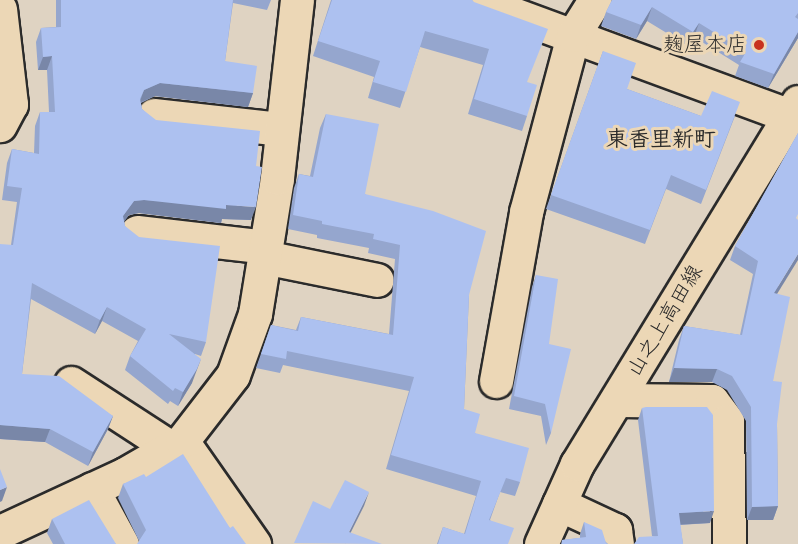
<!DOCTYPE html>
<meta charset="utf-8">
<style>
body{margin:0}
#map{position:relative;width:798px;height:544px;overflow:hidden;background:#dfd3c2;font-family:Pangolin,"Klee One",sans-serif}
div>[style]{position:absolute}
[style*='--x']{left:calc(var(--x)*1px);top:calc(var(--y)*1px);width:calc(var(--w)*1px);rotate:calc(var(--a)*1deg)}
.roads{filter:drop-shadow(2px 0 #2b2b2b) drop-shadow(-2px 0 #2b2b2b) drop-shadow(0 2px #2b2b2b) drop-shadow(0 -2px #2b2b2b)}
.minor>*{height:33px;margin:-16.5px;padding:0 16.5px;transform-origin:16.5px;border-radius:16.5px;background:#ecd7b6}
.wall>*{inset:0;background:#95a6ce}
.shaded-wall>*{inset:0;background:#7987a8}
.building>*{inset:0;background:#adc1f0}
.dots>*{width:16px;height:16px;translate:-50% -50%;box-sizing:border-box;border:3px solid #ecd7b6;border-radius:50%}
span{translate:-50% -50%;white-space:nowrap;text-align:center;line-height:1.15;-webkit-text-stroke:6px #ecd7b6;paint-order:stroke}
.poi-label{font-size:21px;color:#2b2b2b}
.right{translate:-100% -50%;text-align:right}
.street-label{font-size:21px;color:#2b2b2b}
.neighbourhood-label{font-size:22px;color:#2b2b2b;font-weight:700}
</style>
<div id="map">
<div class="roads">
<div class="minor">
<i style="--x:475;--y:0;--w:336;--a:20.2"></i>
<i style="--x:0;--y:9;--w:96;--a:83.4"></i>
<i style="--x:11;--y:104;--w:24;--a:118"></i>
<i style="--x:154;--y:115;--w:128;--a:6.3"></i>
<i style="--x:137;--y:232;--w:130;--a:6.6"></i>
<i style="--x:264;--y:257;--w:115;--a:11.5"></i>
<i style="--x:496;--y:381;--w:172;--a:-79.9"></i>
<i style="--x:526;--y:212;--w:183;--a:-75.1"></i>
<i style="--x:573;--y:35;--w:41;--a:-57.8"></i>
<i style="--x:71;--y:383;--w:119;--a:33"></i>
<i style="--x:618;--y:400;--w:94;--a:0.6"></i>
<i style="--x:712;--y:401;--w:25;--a:53"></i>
<i style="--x:727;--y:421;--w:123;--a:89.1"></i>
<i style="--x:182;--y:441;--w:126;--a:55"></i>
<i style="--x:92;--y:489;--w:63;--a:61.4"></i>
<i style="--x:559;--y:504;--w:62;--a:24.9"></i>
<i style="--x:615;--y:530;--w:14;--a:82"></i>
<i style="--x:0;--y:532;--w:138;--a:-24.9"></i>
<i style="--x:125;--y:474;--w:66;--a:-30.1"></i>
<i style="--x:182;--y:441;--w:83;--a:-52.3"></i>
<i style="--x:233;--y:375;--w:65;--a:-70.2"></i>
<i style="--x:255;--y:314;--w:138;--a:-80.8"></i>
<i style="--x:277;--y:178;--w:179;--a:-83.6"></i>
<i style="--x:541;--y:544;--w:88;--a:-65.8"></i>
<i style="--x:577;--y:464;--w:424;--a:-58.6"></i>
</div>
</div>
<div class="wall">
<i style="clip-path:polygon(56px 0,271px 0,267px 10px,233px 3px,225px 61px,253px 93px,248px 107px,155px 96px,141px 103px,142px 109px,251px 220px,222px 219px,221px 223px,139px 213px,129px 215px,124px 221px,125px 226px,206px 342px,201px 356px,195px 354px,192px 383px,178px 406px,170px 401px,168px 404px,125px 370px,130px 356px,138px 341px,102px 321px,95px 334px,31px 299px,22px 374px,113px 416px,108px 429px,88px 466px,45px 442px,0 439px,11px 245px,17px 202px,2px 200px,7px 163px,12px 149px,34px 153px,35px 126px,40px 112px,49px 112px,47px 70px,38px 70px,36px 42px,41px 28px,56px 27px)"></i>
<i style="clip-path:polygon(331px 0,472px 0,527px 82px,527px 116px,522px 131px,468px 114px,483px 65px,420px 47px,400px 108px,368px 98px,374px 77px,313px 56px)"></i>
<i style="clip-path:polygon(612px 0,798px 0,798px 38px,768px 88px,735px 76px,739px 65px,694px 37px,688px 46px,647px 21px,636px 39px,601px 26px,606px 12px)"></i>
<i style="clip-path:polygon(603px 51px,627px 89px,701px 116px,735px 116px,701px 204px,666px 189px,645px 244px,546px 209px)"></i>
<i style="clip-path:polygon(326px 114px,365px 194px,469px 295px,464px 409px,475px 433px,520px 482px,515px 496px,500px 492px,490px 520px,508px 544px,437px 544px,443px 527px,464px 534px,476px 496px,386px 469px,409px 391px,283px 365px,280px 373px,256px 368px,271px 325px,296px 330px,301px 317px,389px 334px,395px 259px,368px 253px,369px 248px,317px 238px,317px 235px,288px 229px,294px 188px,299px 174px,310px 176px,320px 128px)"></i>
<i style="clip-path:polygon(798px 133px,777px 294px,773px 381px,777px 424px,778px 506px,773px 520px,747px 520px,746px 421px,727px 390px,712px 382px,669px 382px,679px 340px,684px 326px,740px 335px,753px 274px,730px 260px,735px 246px)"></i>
<i style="clip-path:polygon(536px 275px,549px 344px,551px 433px,546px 445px,541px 416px,509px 409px,532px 287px)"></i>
<i style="clip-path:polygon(642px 408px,710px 523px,680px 525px,683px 544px,652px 536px,638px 420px)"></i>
<i style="clip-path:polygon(146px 477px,230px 528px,139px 541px,118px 498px,123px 484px)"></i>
<i style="clip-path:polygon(52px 519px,116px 544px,53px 544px,47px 533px)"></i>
<i style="clip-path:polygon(584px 522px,608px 544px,561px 544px,562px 540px,580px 538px,580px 534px)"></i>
</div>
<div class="shaded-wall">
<i style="clip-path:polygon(652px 7px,647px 21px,636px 39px,641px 25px)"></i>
<i style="clip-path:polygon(699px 23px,694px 37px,688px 46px,693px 32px)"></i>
<i style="clip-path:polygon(798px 32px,798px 38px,768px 88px,774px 74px)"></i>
<i style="clip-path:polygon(52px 56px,47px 70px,38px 70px,43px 57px)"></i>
<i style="clip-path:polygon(160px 83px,253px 93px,248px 107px,155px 96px,139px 103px,136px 112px,144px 90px)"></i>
<i style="clip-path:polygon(144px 200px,226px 205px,256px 207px,251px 220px,222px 219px,221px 223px,139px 213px,129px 215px,119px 229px,123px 216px,134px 201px)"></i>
<i style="clip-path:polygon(798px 254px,798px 260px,769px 307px,774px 293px)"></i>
<i style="clip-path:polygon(107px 307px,102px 321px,95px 334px,100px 320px)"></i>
<i style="clip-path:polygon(201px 359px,192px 383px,178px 406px,183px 392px)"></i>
<i style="clip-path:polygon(674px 368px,717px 369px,712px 382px,669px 382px)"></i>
<i style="clip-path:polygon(113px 416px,108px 429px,88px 466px,93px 452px)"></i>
<i style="clip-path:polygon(0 425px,50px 429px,45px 442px,0 439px)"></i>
<i style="clip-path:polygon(7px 487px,2px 501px,0 502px,0 490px)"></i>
<i style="clip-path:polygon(369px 492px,364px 506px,345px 544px,349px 532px)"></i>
<i style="clip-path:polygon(778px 506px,773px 520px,747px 520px,752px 507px)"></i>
<i style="clip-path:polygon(714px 511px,710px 523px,674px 525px,679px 513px)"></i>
</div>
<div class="building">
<i style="clip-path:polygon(61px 0,233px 0,225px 61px,257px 66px,253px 93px,160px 83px,144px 90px,140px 99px,142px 109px,156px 120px,260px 131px,256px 166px,262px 167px,256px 207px,226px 205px,226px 209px,144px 200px,134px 201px,123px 216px,125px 226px,139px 237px,220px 246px,206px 342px,169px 334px,201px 359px,197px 369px,183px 392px,175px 388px,173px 391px,130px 356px,146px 329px,107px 307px,100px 320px,32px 283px,22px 374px,59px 376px,113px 416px,93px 452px,50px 429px,0 425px,0 244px,13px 245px,22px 188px,7px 186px,12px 149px,39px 154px,40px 112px,55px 112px,52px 56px,43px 57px,41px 28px,61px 27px)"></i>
<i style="clip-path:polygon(332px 0,472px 0,474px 2px,548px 29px,527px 82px,537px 85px,527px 116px,474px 99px,489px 49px,425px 31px,406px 92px,373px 82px,380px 61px,318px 41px)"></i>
<i style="clip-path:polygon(612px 0,798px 0,798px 13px,795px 17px,798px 19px,798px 32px,774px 74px,740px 62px,746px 52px,699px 23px,693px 32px,652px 7px,641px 25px,606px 12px)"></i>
<i style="clip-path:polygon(603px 51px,636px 63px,627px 89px,701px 116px,712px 91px,740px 102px,706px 190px,671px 175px,650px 230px,551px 195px)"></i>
<i style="clip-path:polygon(326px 114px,379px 124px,365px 194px,433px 211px,486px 231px,469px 295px,464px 409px,480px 414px,475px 433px,529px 448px,520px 482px,506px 478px,489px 520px,514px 528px,508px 544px,438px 544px,443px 527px,465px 534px,481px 481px,391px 455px,414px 377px,287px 351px,286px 359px,261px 354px,271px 325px,298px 331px,301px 317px,393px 335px,400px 245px,373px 239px,374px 234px,322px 224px,322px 221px,293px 215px,299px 174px,313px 177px)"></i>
<i style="clip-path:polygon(798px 133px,798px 214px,796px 218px,798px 220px,798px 254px,774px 293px,790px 297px,773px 381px,782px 382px,777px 424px,778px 506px,752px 507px,751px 407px,732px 376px,717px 369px,674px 368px,684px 326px,742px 335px,758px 261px,735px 246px)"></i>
<i style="clip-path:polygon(536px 275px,558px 279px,549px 344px,571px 349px,551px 433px,545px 404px,514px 396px)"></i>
<i style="clip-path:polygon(646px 407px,707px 407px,713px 415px,714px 511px,679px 513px,683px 544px,634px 544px,639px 537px,658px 536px,642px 408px)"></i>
<i style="clip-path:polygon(183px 454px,230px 528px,233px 526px,246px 544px,137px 544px,146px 530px,123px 484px,144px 474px,146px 477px)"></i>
<i style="clip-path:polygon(0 469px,7px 487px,0 490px)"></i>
<i style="clip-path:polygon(345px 480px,369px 492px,349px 532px,382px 544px,294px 543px,313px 501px,330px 509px)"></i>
<i style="clip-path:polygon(89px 500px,116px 544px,65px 544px,52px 519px)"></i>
<i style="clip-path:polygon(584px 522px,602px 530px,606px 543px,608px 544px,562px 544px,562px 540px,586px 537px)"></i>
</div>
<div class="dots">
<i style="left:759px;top:45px;background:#c8321e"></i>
</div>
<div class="poi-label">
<span class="right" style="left:747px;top:45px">麹屋本店</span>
</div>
<div class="street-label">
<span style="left:665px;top:321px;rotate:-59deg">山之上高田線</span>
</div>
<div class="neighbourhood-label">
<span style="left:661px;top:140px">東香里新町</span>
</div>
</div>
